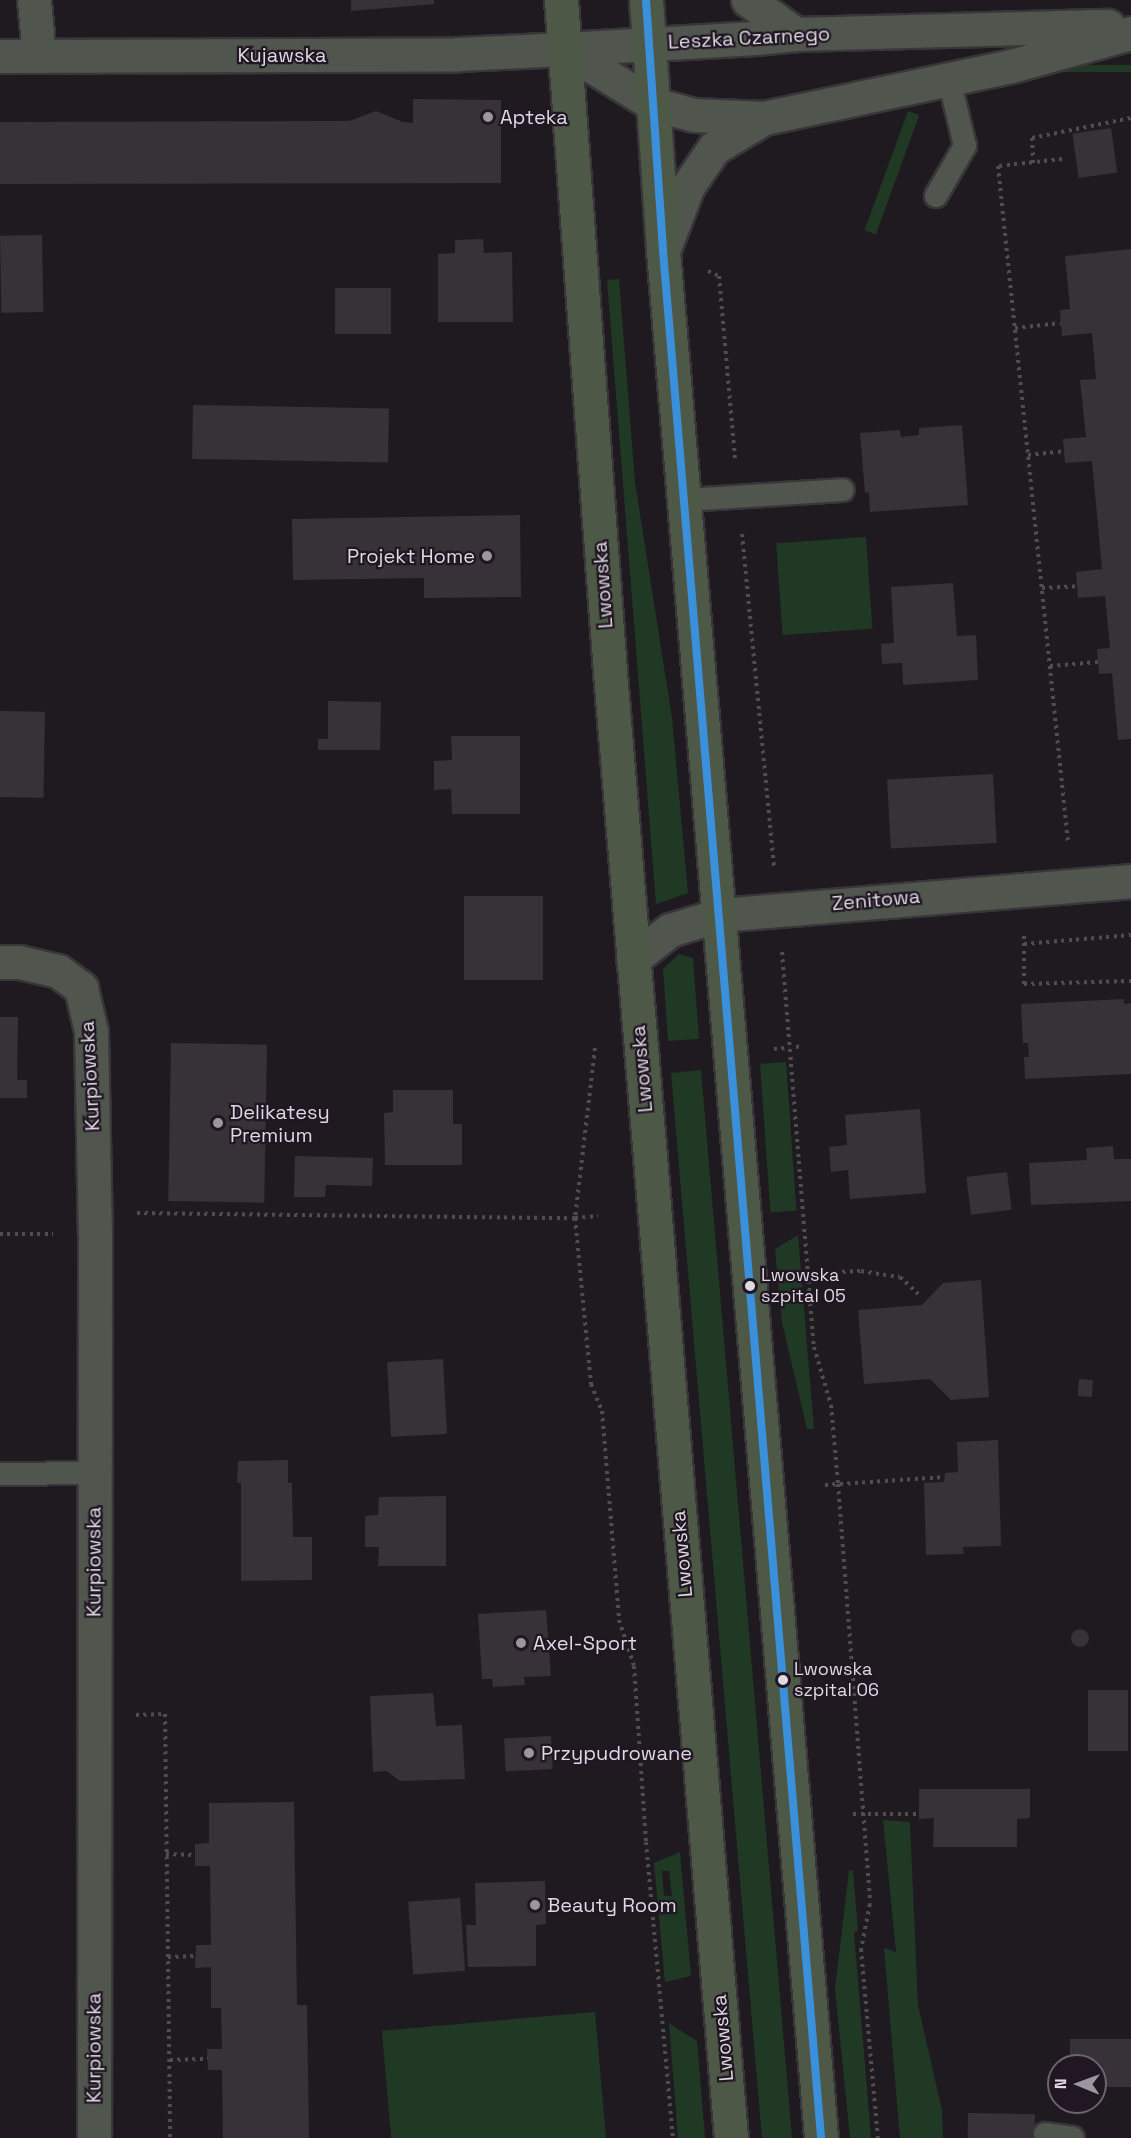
<!DOCTYPE html>
<style>
body{margin:0}
#map{position:relative;width:1131px;height:2138px;overflow:hidden;background:#1f1a20;font-family:"Space Grotesk",sans-serif}
div>[style]{position:absolute}
[style*='--x']{left:calc(var(--x)*1px);top:calc(var(--y)*1px);width:calc(var(--w)*1px);rotate:calc(var(--a)*1deg)}
.green>*{inset:0;background:#1f3924;transform-origin:0 0}
.building>*{inset:0;background:#363237;transform-origin:0 0}
.round{border-radius:50%}
.path>*{height:4px;margin-top:-2px;transform-origin:0;background:repeating-linear-gradient(90deg,#4c4f4a 0 3px,transparent 0 7.5px)}
.roads{filter:drop-shadow(2px 0 #39363a) drop-shadow(-2px 0 #39363a) drop-shadow(0 2px #39363a) drop-shadow(0 -2px #39363a)}
.service>*{height:22px;margin:-11px;padding:0 11px;transform-origin:11px;border-radius:11px;background:#50564d}
.minor>*{height:33px;margin:-16.5px;padding:0 16.5px;transform-origin:16.5px;border-radius:16.5px;background:#50564d}
.tertiary>*{height:33px;margin:-16.5px;padding:0 16.5px;transform-origin:16.5px;border-radius:16.5px;background:#50564d}
.primary>*{height:33px;margin:-16.5px;padding:0 16.5px;transform-origin:16.5px;border-radius:16.5px;background:#4e5847}
.bus-1>*{height:8px;margin:-4px;padding:0 4px;transform-origin:4px;border-radius:4px;background:#3a90db}
.dots>*{width:16px;height:16px;translate:-50% -50%;box-sizing:border-box;border:3px solid #201723;border-radius:50%}
span{translate:-50% -50%;white-space:nowrap;text-align:center;line-height:1.15;-webkit-text-stroke:4.5px #201723;paint-order:stroke}
.bus-label{font-size:18px;color:#dfd9e2}
.left{translate:0 -50%;text-align:left}
.street-label{font-size:20px;color:#dfd9e2}
.poi-label{font-size:20px;color:#dfd9e2}
.right{translate:-100% -50%;text-align:right}
.north{position:absolute;left:1047px;top:2054px;width:60px;height:60px;box-sizing:border-box;background:#201723;border:2px solid #6c656f;border-radius:50%;rotate:271deg;font-size:16px;font-weight:700;line-height:24px;text-align:center;color:#dfd9e2}
.north::after{content:'';display:block;margin:auto;width:21px;height:27px;background:#9c969e;clip-path:polygon(50% 0,100% 100%,50% 72%,0 100%)}
</style>
<div id="map">
<div class="green">
<i style="left:1131px;top:65px;width:7px;height:119px;rotate:90deg"></i>
<i style="left:908px;top:111px;width:12px;height:127px;rotate:20deg"></i>
<i style="clip-path:polygon(619px 279px,635px 482px,672px 718px,688px 893px,656px 904px,607px 280px)"></i>
<i style="left:866px;top:537px;width:92px;height:90px;rotate:86deg"></i>
<i style="clip-path:polygon(679px 954px,693px 958px,699px 1039px,668px 1041px,663px 969px)"></i>
<i style="left:786px;top:1062px;width:149px;height:26px;rotate:86deg"></i>
<i style="clip-path:polygon(701px 1070px,773px 1914px,792px 2138px,762px 2138px,671px 1073px)"></i>
<i style="clip-path:polygon(798px 1235px,814px 1429px,807px 1429px,782px 1322px,775px 1249px)"></i>
<i style="clip-path:polygon(883px 1820px,910px 1822px,918px 2005px,942px 2110px,943px 2138px,900px 2138px,884px 1948px,896px 1952px)"></i>
<i style="clip-path:polygon(evenodd,680px 1852px,691px 1976px,665px 1982px,654px 1863px,680px 1852px,662px 1871px,669px 1871px,672px 1896px,664px 1896px,662px 1871px)"></i>
<i style="clip-path:polygon(849px 1870px,853px 1871px,858px 1931px,854px 1932px,871px 2138px,850px 2138px,835px 1989px)"></i>
<i style="left:595px;top:2012px;width:127px;height:214px;rotate:85deg"></i>
<i style="clip-path:polygon(669px 2023px,697px 2041px,705px 2138px,678px 2138px)"></i>
</div>
<div class="building">
<i style="clip-path:polygon(351px 0,434px 0,434px 4px,351px 11px)"></i>
<i style="clip-path:polygon(413px 99px,501px 100px,501px 183px,0 184px,0 122px,349px 121px,376px 111px,403px 122px,413px 123px)"></i>
<i style="left:1111px;top:128px;width:45px;height:39px;rotate:82deg"></i>
<i style="left:42px;top:235px;width:77px;height:42px;rotate:89deg"></i>
<i style="clip-path:polygon(483px 239px,484px 253px,512px 252px,513px 322px,438px 322px,438px 254px,455px 253px,455px 240px)"></i>
<i style="clip-path:polygon(1131px 249px,1131px 739px,1118px 740px,1112px 673px,1099px 674px,1097px 649px,1110px 648px,1105px 596px,1078px 598px,1077px 586px,1076px 572px,1102px 569px,1092px 461px,1065px 463px,1063px 439px,1086px 437px,1080px 380px,1096px 379px,1092px 333px,1062px 336px,1060px 310px,1070px 309px,1065px 256px)"></i>
<i style="left:391px;top:288px;width:46px;height:56px;rotate:90deg"></i>
<i style="left:193px;top:405px;width:196px;height:54px;rotate:1deg"></i>
<i style="clip-path:polygon(962px 425px,968px 505px,870px 512px,869px 492px,865px 493px,860px 433px,900px 430px,901px 437px,919px 435px,919px 428px)"></i>
<i style="clip-path:polygon(520px 515px,521px 597px,424px 598px,424px 578px,293px 580px,292px 519px)"></i>
<i style="clip-path:polygon(953px 583px,957px 636px,976px 635px,978px 680px,903px 685px,902px 663px,882px 664px,881px 644px,894px 643px,891px 587px)"></i>
<i style="clip-path:polygon(328px 701px,381px 702px,380px 750px,318px 750px,318px 739px,328px 739px)"></i>
<i style="left:0;top:711px;width:45px;height:86px;rotate:1deg"></i>
<i style="clip-path:polygon(451px 736px,520px 736px,520px 814px,452px 814px,451px 789px,434px 790px,434px 761px,452px 760px)"></i>
<i style="left:993px;top:774px;width:69px;height:106px;rotate:87deg"></i>
<i style="left:464px;top:896px;width:79px;height:84px"></i>
<i style="clip-path:polygon(1124px 999px,1124px 1004px,1131px 1003px,1131px 1074px,1025px 1079px,1024px 1057px,1029px 1057px,1028px 1043px,1023px 1043px,1021px 1004px)"></i>
<i style="clip-path:polygon(0 1017px,18px 1017px,17px 1080px,27px 1080px,27px 1098px,0 1098px)"></i>
<i style="left:171px;top:1043px;width:96px;height:158px;rotate:1deg"></i>
<i style="clip-path:polygon(393px 1090px,453px 1090px,453px 1124px,462px 1124px,462px 1165px,385px 1165px,384px 1113px,393px 1112px)"></i>
<i style="clip-path:polygon(920px 1109px,926px 1193px,850px 1199px,848px 1170px,831px 1172px,829px 1147px,847px 1145px,845px 1115px)"></i>
<i style="clip-path:polygon(1113px 1146px,1114px 1159px,1131px 1159px,1131px 1201px,1031px 1205px,1029px 1163px,1087px 1160px,1086px 1148px)"></i>
<i style="clip-path:polygon(295px 1156px,373px 1158px,372px 1186px,326px 1185px,325px 1197px,294px 1197px)"></i>
<i style="left:1007px;top:1172px;width:38px;height:41px;rotate:83deg"></i>
<i style="clip-path:polygon(981px 1280px,989px 1397px,951px 1400px,930px 1379px,864px 1384px,858px 1310px,922px 1305px,943px 1283px)"></i>
<i style="left:443px;top:1359px;width:75px;height:56px;rotate:87deg"></i>
<i style="left:1079px;top:1379px;width:14px;height:17px;rotate:4deg"></i>
<i style="clip-path:polygon(998px 1440px,1001px 1546px,963px 1547px,964px 1554px,926px 1555px,924px 1483px,944px 1482px,945px 1473px,958px 1472px,957px 1442px)"></i>
<i style="clip-path:polygon(288px 1460px,288px 1483px,292px 1483px,293px 1537px,312px 1537px,312px 1580px,241px 1581px,241px 1483px,237px 1483px,238px 1461px)"></i>
<i style="clip-path:polygon(446px 1496px,446px 1566px,378px 1566px,379px 1547px,365px 1547px,365px 1516px,378px 1515px,379px 1497px)"></i>
<i style="clip-path:polygon(546px 1610px,551px 1676px,524px 1677px,525px 1685px,493px 1687px,492px 1679px,482px 1679px,478px 1614px)"></i>
<i class="round" style="left:1071px;top:1629px;width:18px;height:18px"></i>
<i style="left:1088px;top:1690px;width:40px;height:61px"></i>
<i style="clip-path:polygon(433px 1693px,436px 1726px,462px 1725px,465px 1779px,400px 1781px,387px 1771px,373px 1772px,370px 1696px)"></i>
<i style="left:551px;top:1736px;width:33px;height:47px;rotate:87deg"></i>
<i style="clip-path:polygon(919px 1789px,1030px 1789px,1030px 1818px,1017px 1819px,1017px 1847px,933px 1847px,934px 1818px,919px 1819px)"></i>
<i style="clip-path:polygon(294px 1802px,297px 2005px,307px 2005px,309px 2138px,223px 2138px,222px 2070px,208px 2070px,207px 2049px,222px 2049px,221px 2008px,211px 2008px,211px 1967px,195px 1968px,196px 1945px,211px 1945px,210px 1866px,195px 1866px,195px 1844px,209px 1843px,209px 1803px)"></i>
<i style="clip-path:polygon(545px 1881px,546px 1924px,536px 1925px,536px 1966px,468px 1967px,466px 1925px,476px 1925px,475px 1883px)"></i>
<i style="left:460px;top:1898px;width:73px;height:52px;rotate:86deg"></i>
<i style="clip-path:polygon(1070px 2039px,1131px 2039px,1131px 2087px,1095px 2087px,1095px 2066px,1070px 2066px)"></i>
<i style="left:968px;top:2113px;width:67px;height:25px;rotate:1deg"></i>
</div>
<div class="path">
<i style="--x:1062;--y:159;--w:64;--a:173.8"></i>
<i style="--x:998;--y:166;--w:680;--a:84.09"></i>
<i style="--x:1033;--y:163;--w:25;--a:-92"></i>
<i style="--x:1032;--y:138;--w:101;--a:-11.4"></i>
<i style="--x:708;--y:271;--w:12;--a:24"></i>
<i style="--x:719;--y:276;--w:185;--a:85"></i>
<i style="--x:1015;--y:328;--w:46;--a:-6.2"></i>
<i style="--x:1028;--y:455;--w:36;--a:-6"></i>
<i style="--x:742;--y:534;--w:335;--a:84.5"></i>
<i style="--x:1042;--y:588;--w:35;--a:-3"></i>
<i style="--x:1050;--y:666;--w:48;--a:-4.8"></i>
<i style="--x:1024;--y:936;--w:48;--a:90"></i>
<i style="--x:1024;--y:984;--w:107;--a:-1.6"></i>
<i style="--x:1024;--y:944;--w:107;--a:-4.8"></i>
<i style="--x:782;--y:952;--w:396;--a:85.4"></i>
<i style="--x:814;--y:1347;--w:60;--a:73.7"></i>
<i style="--x:831;--y:1405;--w:79;--a:84.9"></i>
<i style="--x:838;--y:1484;--w:421;--a:85.6"></i>
<i style="--x:870;--y:1904;--w:46;--a:101.3"></i>
<i style="--x:861;--y:1949;--w:190;--a:84.9"></i>
<i style="--x:796;--y:1047;--w:6;--a:-9"></i>
<i style="--x:595;--y:1048;--w:171;--a:96.7"></i>
<i style="--x:575;--y:1218;--w:167;--a:84.5"></i>
<i style="--x:591;--y:1384;--w:29;--a:68"></i>
<i style="--x:602;--y:1411;--w:210;--a:85.3"></i>
<i style="--x:619;--y:1620;--w:48;--a:71.9"></i>
<i style="--x:634;--y:1666;--w:176;--a:86.1"></i>
<i style="--x:646;--y:1842;--w:297;--a:84.8"></i>
<i style="--x:774;--y:1049;--w:12;--a:-5"></i>
<i style="--x:137;--y:1213;--w:438;--a:0.7"></i>
<i style="--x:575;--y:1218;--w:23;--a:-5"></i>
<i style="--x:0;--y:1234;--w:53;--a:0"></i>
<i style="--x:820;--y:1273;--w:41;--a:-2.8"></i>
<i style="--x:861;--y:1271;--w:39;--a:9"></i>
<i style="--x:900;--y:1277;--w:25;--a:43"></i>
<i style="--x:825;--y:1485;--w:120;--a:-3.8"></i>
<i style="--x:136;--y:1715;--w:29;--a:-2"></i>
<i style="--x:165;--y:1714;--w:424;--a:89.3"></i>
<i style="--x:853;--y:1814;--w:66;--a:0"></i>
<i style="--x:166;--y:1854;--w:29;--a:2"></i>
<i style="--x:168;--y:1957;--w:28;--a:-2"></i>
<i style="--x:170;--y:2060;--w:38;--a:-2"></i>
</div>
<div class="roads">
<div class="service">
<i style="--x:936;--y:196;--w:58;--a:-59.9"></i>
<i style="--x:965;--y:146;--w:69;--a:-103.4"></i>
<i style="--x:685;--y:500;--w:158;--a:-3.6"></i>
<i style="--x:0;--y:1474;--w:94;--a:-0.6"></i>
<i style="--x:1045;--y:2134;--w:28;--a:8"></i>
</div>
<div class="minor">
<i style="--x:34;--y:0;--w:56;--a:84.9"></i>
<i style="--x:0;--y:56;--w:459;--a:-0.2"></i>
<i style="--x:459;--y:54;--w:105;--a:-2.7"></i>
<i style="--x:633;--y:959;--w:47;--a:-38.1"></i>
<i style="--x:670;--y:930;--w:51;--a:-17"></i>
<i style="--x:719;--y:915;--w:413;--a:-4.7"></i>
<i style="--x:0;--y:962;--w:19;--a:0"></i>
<i style="--x:19;--y:962;--w:40;--a:13"></i>
<i style="--x:58;--y:971;--w:29;--a:36"></i>
<i style="--x:81;--y:988;--w:44;--a:76.9"></i>
<i style="--x:91;--y:1031;--w:203;--a:88.9"></i>
<i style="--x:95;--y:1234;--w:904;--a:90.06"></i>
</div>
<div class="tertiary">
<i style="--x:748;--y:0;--w:59;--a:35.3"></i>
<i style="--x:564;--y:49;--w:105;--a:31.7"></i>
<i style="--x:653;--y:104;--w:42;--a:15"></i>
<i style="--x:694;--y:115;--w:70;--a:2.5"></i>
<i style="--x:764;--y:118;--w:252;--a:-11.9"></i>
<i style="--x:1011;--y:66;--w:124;--a:-15.4"></i>
<i style="--x:564;--y:49;--w:192;--a:-3.3"></i>
<i style="--x:756;--y:38;--w:40;--a:-5.7"></i>
<i style="--x:796;--y:34;--w:312;--a:-1.5"></i>
<i style="--x:663;--y:251;--w:70;--a:-69"></i>
<i style="--x:688;--y:186;--w:46;--a:-55.6"></i>
<i style="--x:714;--y:148;--w:58;--a:-31"></i>
</div>
<div class="primary">
<i style="--x:561;--y:0;--w:687;--a:85.83"></i>
<i style="--x:611;--y:685;--w:1458;--a:85.28"></i>
<i style="--x:646;--y:0;--w:252;--a:86.1"></i>
<i style="--x:663;--y:251;--w:1894;--a:85.21"></i>
</div>
</div>
<div class="bus-1">
<i style="--x:646;--y:0;--w:252;--a:86.1"></i>
<i style="--x:663;--y:251;--w:1894;--a:85.21"></i>
</div>
<div class="dots">
<i style="left:488px;top:117px;background:#9c969e"></i>
<i style="left:487px;top:556px;background:#9c969e"></i>
<i style="left:218px;top:1123px;background:#9c969e"></i>
<i style="left:750px;top:1286px;background:#dfd9e2"></i>
<i style="left:521px;top:1643px;background:#9c969e"></i>
<i style="left:783px;top:1680px;background:#dfd9e2"></i>
<i style="left:529px;top:1753px;background:#9c969e"></i>
<i style="left:535px;top:1905px;background:#9c969e"></i>
</div>
<div class="bus-label">
<span class="left" style="left:761px;top:1286px">Lwowska<br>szpital 05</span>
<span class="left" style="left:794px;top:1680px">Lwowska<br>szpital 06</span>
</div>
<div class="street-label">
<span style="left:749px;top:38px;rotate:-3deg">Leszka Czarnego</span>
<span style="left:282px;top:55px">Kujawska</span>
<span style="left:603px;top:585px;rotate:-94deg">Lwowska</span>
<span style="left:876px;top:900px;rotate:-5deg">Zenitowa</span>
<span style="left:642px;top:1069px;rotate:-95deg">Lwowska</span>
<span style="left:90px;top:1076px;rotate:-93deg">Kurpiowska</span>
<span style="left:682px;top:1554px;rotate:-95deg">Lwowska</span>
<span style="left:94px;top:1562px;rotate:-90deg">Kurpiowska</span>
<span style="left:723px;top:2038px;rotate:-95deg">Lwowska</span>
<span style="left:94px;top:2048px;rotate:-90deg">Kurpiowska</span>
</div>
<div class="poi-label">
<span class="left" style="left:500px;top:117px">Apteka</span>
<span class="right" style="left:475px;top:556px">Projekt Home</span>
<span class="left" style="left:230px;top:1124px">Delikatesy<br>Premium</span>
<span class="left" style="left:533px;top:1643px">Axel-Sport</span>
<span class="left" style="left:541px;top:1753px">Przypudrowane</span>
<span class="left" style="left:547px;top:1905px">Beauty Room</span>
</div>
<div class="north">N</div>
</div>
